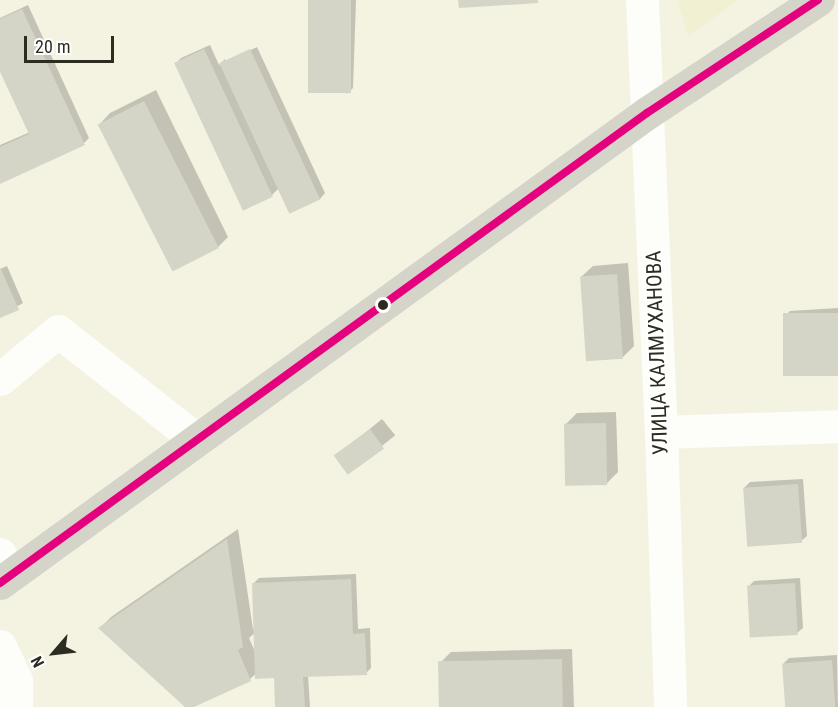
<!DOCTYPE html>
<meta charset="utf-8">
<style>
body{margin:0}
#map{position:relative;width:838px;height:707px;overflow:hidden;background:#f4f3e1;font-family:"Roboto Condensed",sans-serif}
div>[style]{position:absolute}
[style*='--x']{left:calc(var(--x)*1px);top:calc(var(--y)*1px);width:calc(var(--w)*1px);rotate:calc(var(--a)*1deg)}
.built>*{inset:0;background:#f2f0d2}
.shadow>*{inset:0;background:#0003;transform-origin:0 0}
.building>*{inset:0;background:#d5d5c7;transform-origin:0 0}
.minor>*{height:33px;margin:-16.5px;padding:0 16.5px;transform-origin:16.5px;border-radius:16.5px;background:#fdfdfa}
.major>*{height:33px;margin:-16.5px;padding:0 16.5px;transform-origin:16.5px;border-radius:16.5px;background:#d5d4c8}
.bus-1>*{height:8px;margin:-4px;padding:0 4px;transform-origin:4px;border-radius:4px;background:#e5007d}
.dots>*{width:16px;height:16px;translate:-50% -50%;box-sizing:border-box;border:3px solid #fff;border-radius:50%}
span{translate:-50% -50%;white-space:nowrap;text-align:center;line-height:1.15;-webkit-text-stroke:4.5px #fff;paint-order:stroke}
.street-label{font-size:21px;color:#2d2c20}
.north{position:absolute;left:24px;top:623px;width:60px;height:60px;-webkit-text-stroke:4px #fff;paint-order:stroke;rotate:242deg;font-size:16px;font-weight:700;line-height:24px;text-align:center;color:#2d2c20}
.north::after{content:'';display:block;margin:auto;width:21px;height:27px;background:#2d2c20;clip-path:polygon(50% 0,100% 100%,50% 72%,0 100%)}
.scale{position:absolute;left:24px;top:36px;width:90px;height:27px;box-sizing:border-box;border:3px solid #2d2c20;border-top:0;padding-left:8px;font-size:18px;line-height:21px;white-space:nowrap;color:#2d2c20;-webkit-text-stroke:4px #fff;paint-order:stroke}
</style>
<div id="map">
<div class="built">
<i style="clip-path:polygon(677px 0,739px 0,688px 36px)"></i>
</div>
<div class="shadow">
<i style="clip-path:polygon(309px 0,356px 0,353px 88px,347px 94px)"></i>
<i style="clip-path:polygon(28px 5px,89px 138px,84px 143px,0 183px,0 145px,30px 132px,0 68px,0 18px)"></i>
<i style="clip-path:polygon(210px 45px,219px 65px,225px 59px,225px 62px,257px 47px,325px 193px,320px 199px,290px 212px,279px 188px,271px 196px,176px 63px,181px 58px)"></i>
<i style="clip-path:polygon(156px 90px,228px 237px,217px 248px,99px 125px,110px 113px)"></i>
<i style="clip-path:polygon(628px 263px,634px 346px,623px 357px,581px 277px,593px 266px)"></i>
<i style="clip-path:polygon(7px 266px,23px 303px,0 316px,0 269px)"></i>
<i style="clip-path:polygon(838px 308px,838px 374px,785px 316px,790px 311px)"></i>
<i style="clip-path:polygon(616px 412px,618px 472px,606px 484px,566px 424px,577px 413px)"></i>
<i style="left:382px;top:419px;width:21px;height:60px;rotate:51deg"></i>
<i style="clip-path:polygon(803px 479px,807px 536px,801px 541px,744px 488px,750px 482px)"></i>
<i style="clip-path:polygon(evenodd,238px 529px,253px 629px,255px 629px,253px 584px,259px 578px,356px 574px,358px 629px,370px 628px,371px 668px,366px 673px,308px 675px,310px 707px,276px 707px,275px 677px,257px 673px,250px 679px,187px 707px,100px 628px,111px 617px,238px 529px,255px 633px,256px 654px,249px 638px,255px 633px)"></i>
<i style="clip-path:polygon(800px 578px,803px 628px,797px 633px,749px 586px,754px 581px)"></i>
<i style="clip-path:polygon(572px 649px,574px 707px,441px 707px,440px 663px,451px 652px)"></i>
<i style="clip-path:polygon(837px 655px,838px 707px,786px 707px,784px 663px,789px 658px)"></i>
</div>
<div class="building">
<i style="left:308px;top:0;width:43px;height:93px"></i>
<i style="clip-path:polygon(458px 0,538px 0,538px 3px,459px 8px)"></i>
<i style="clip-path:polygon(22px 9px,85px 145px,0 184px,0 147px,29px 134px,0 72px,0 19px)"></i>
<i style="left:204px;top:49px;width:163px;height:33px;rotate:65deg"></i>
<i style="left:250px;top:49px;width:166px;height:34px;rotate:65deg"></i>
<i style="left:144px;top:101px;width:165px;height:52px;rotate:63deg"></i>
<i style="clip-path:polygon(0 267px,19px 310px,0 318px)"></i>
<i style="left:617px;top:274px;width:85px;height:37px;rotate:86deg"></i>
<i style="left:838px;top:313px;width:63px;height:55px;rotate:90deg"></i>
<i style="left:606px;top:423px;width:62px;height:42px;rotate:89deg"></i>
<i style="left:370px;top:429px;width:24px;height:45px;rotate:54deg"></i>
<i style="left:798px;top:484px;width:59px;height:55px;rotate:86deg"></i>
<i style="clip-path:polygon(227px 539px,243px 647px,238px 650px,251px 681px,194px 707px,185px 707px,98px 628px)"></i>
<i style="clip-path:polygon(351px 579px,353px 634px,365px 633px,367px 675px,303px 677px,305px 707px,275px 707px,274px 678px,255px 679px,252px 583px)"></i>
<i style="left:795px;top:583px;width:52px;height:48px;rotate:87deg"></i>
<i style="left:562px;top:659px;width:48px;height:124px;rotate:89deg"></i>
<i style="left:832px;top:660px;width:47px;height:50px;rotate:86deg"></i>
</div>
<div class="minor">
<i style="--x:642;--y:0;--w:432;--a:87.5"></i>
<i style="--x:661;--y:432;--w:275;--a:88.1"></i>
<i style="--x:0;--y:379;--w:75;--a:-39.6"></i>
<i style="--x:58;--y:331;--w:177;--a:38.1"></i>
<i style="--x:661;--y:432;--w:177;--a:-1.9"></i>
<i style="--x:0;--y:554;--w:24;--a:71"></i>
<i style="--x:0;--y:646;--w:38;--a:65"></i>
<i style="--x:16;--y:680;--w:27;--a:90"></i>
</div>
<div class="major">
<i style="--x:0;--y:583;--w:800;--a:-36"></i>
<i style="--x:647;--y:113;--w:205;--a:-33.5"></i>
</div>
<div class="bus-1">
<i style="--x:0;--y:583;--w:800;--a:-36"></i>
<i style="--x:647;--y:113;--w:205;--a:-33.5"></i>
</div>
<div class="dots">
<i style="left:383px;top:305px;background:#2d2c20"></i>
</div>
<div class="street-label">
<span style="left:657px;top:353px;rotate:-92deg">УЛИЦА КАЛМУХАНОВА</span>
</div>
<div class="north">N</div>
<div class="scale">20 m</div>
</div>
